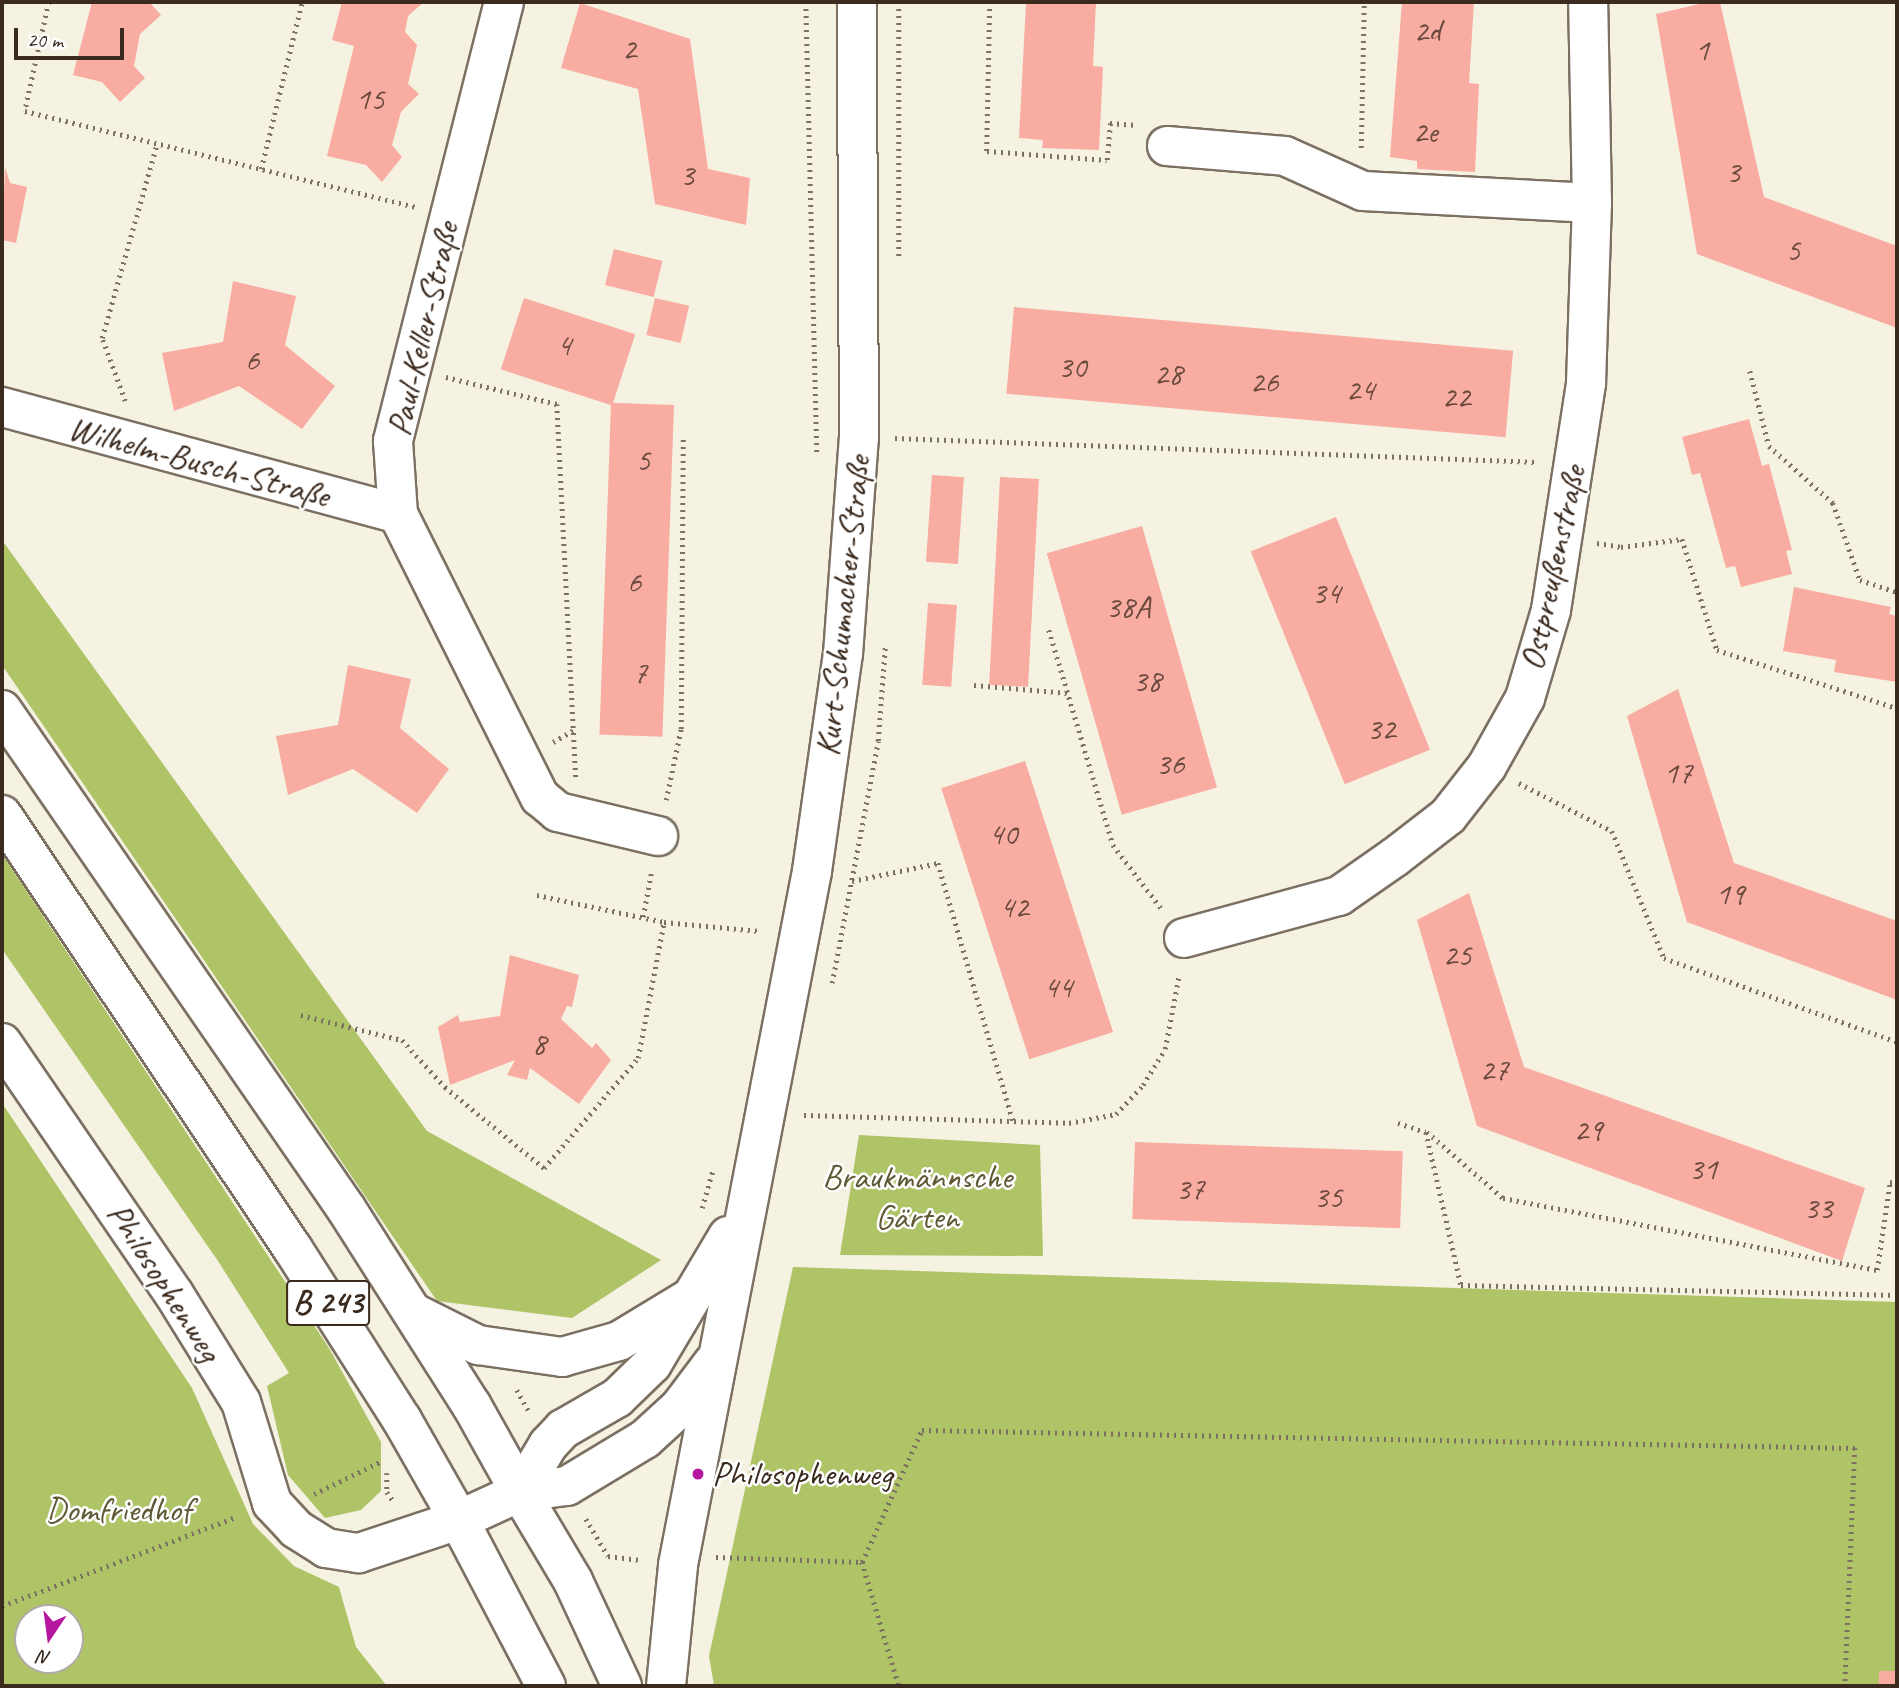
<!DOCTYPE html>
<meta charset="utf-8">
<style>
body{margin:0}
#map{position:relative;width:1899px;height:1688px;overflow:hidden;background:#f5f2e2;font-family:Caveat,sans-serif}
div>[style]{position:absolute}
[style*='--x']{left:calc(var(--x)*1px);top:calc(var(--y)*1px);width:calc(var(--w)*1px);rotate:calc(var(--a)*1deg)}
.green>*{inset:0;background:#afc367}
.building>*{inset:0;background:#f9aca1;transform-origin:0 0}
.path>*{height:4.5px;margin-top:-2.25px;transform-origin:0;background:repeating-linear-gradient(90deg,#7c7063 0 2px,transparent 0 7px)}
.roads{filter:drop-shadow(2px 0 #7c7063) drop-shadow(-2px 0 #7c7063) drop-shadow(0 2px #7c7063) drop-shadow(0 -2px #7c7063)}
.minor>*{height:38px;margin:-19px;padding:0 19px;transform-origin:19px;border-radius:19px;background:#fff}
.major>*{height:38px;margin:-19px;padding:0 19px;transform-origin:19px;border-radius:19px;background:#fff}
.highway>*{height:38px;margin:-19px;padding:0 19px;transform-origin:19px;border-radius:19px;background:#fff}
.dots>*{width:19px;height:19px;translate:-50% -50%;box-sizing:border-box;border:4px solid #fff;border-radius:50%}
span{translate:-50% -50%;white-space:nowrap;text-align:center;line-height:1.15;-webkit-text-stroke:5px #fff;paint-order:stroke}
.number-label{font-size:32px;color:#6a4a3f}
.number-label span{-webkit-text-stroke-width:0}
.shield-label span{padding:2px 5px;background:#fff;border:2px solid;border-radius:5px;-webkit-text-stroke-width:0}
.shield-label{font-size:33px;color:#3b2a1e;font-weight:700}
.street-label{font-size:35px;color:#3b2a1e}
.park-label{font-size:35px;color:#5e5834}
.poi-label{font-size:35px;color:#3b2a1e}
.left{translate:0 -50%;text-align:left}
.frame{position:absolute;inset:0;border:4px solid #3b2a1e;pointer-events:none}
.north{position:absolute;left:14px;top:1604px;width:70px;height:70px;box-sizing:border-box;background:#fff;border:2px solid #b1aaa5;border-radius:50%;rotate:193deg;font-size:19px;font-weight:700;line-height:28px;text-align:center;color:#3b2a1e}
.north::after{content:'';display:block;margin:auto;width:24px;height:32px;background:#b5179e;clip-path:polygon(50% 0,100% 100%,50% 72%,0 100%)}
.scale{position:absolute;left:14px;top:28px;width:110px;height:32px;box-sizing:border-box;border:4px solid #3b2a1e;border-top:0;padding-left:9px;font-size:21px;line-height:24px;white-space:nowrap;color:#3b2a1e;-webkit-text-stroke:5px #fff;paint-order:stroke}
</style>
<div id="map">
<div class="green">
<i style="clip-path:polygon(2px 540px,427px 1131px,661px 1260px,572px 1318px,437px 1301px,2px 665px)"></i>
<i style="clip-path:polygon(2px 854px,329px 1348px,381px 1442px,381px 1491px,361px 1510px,325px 1518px,288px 1475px,267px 1386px,289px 1373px,218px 1261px,2px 949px)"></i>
<i style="clip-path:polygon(evenodd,2px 1103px,192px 1388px,253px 1524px,294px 1566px,339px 1587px,356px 1647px,387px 1686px,2px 1686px,2px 1103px,70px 1618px,70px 1660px,28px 1660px,28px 1618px,70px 1618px)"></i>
<i style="clip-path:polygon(859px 1135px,1040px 1145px,1043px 1256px,840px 1255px)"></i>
<i style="clip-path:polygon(793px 1267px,1897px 1302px,1897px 1686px,714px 1686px,709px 1656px)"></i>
</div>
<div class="building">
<i style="clip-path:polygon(92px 2px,149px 2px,161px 15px,140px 34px,134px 66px,145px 78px,120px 102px,102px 82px,73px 75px)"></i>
<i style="clip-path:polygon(342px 2px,424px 2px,408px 16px,405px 32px,417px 45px,408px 84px,419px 94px,401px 112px,392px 145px,402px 157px,382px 182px,366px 165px,327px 156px,354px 46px,332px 40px)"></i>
<i style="clip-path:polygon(1026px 2px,1096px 2px,1093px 66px,1103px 67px,1099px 150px,1042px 148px,1043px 140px,1019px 138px)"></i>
<i style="clip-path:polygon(1402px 2px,1474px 2px,1469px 83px,1479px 84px,1475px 172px,1417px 169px,1417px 161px,1390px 157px)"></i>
<i style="clip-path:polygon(1708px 2px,1720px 2px,1764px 197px,1897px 246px,1897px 328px,1697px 254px,1656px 14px)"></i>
<i style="clip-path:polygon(580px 3px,690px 39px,708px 169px,750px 178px,746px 225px,655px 204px,638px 89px,561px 68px)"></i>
<i style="clip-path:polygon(5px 167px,10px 183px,27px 187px,16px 243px,2px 240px)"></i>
<i style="left:614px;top:249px;width:50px;height:37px;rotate:14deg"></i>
<i style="clip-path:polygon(233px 281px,296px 296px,285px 345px,335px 386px,302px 429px,239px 386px,174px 411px,162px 353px,223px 342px)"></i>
<i style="left:524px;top:298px;width:117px;height:75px;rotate:18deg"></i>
<i style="left:655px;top:298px;width:35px;height:38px;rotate:13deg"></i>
<i style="left:1014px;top:307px;width:501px;height:87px;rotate:5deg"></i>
<i style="left:674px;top:405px;width:332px;height:63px;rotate:92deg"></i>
<i style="clip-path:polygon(1749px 419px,1762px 466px,1769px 464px,1792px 550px,1786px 551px,1792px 574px,1741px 587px,1735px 566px,1726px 568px,1700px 473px,1692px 475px,1682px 437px)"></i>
<i style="left:932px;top:475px;width:32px;height:87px;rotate:4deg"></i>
<i style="left:1000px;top:477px;width:39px;height:208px;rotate:3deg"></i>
<i style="left:1336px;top:517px;width:251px;height:92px;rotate:68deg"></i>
<i style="left:1142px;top:526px;width:272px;height:99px;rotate:74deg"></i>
<i style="clip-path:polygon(1794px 587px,1891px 607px,1889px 614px,1897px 616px,1897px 682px,1834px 672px,1836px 660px,1783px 651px)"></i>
<i style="left:928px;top:603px;width:29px;height:82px;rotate:4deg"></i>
<i style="clip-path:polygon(348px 665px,411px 679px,400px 728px,449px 769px,417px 813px,353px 769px,288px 795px,276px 736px,338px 725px)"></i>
<i style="clip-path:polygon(1678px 689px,1734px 863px,1897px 921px,1897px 1000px,1687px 922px,1627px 716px)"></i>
<i style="left:1025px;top:761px;width:285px;height:88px;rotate:72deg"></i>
<i style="clip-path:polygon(1469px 893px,1524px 1067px,1865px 1188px,1842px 1261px,1477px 1126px,1417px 920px)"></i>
<i style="clip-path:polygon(510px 955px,579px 975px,572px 1007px,567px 1006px,561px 1019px,592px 1048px,596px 1043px,611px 1060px,579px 1104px,530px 1068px,527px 1080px,507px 1075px,515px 1060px,450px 1085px,438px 1027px,458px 1015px,460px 1022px,500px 1016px)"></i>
<i style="left:1135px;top:1142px;width:268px;height:77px;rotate:2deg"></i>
<i style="left:1879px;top:1671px;width:18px;height:15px"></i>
</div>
<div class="path">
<i style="--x:49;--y:2;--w:112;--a:102.4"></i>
<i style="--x:25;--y:111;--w:402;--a:13.8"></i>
<i style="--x:806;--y:2;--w:450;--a:88.6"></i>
<i style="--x:899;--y:2;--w:255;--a:90"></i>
<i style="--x:990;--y:2;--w:149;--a:91.2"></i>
<i style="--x:987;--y:151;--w:120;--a:4.3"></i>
<i style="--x:1107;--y:160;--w:37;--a:-85"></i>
<i style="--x:1110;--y:123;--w:27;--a:4"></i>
<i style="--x:1361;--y:148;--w:146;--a:-88.8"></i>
<i style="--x:261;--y:169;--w:172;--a:-76.2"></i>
<i style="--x:1750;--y:371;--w:77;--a:75.8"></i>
<i style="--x:1769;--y:446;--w:86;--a:41.7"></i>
<i style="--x:1833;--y:503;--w:82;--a:70.7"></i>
<i style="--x:1860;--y:580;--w:39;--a:18"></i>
<i style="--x:446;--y:377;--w:114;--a:13.7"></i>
<i style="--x:557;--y:404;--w:374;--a:87.1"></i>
<i style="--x:125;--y:401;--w:67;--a:-110.1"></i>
<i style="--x:102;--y:338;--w:202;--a:-74.2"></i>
<i style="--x:895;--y:438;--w:642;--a:2.14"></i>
<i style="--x:1597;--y:543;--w:24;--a:9"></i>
<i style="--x:1621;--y:547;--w:62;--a:-7.5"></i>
<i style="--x:1682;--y:539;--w:116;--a:72.5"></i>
<i style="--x:1717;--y:650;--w:189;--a:17.9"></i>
<i style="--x:1049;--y:630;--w:224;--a:73.4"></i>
<i style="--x:1113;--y:845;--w:79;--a:52.7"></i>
<i style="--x:974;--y:685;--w:94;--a:4.9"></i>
<i style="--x:553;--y:742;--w:24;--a:-30"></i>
<i style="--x:1519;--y:783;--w:105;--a:27.3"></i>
<i style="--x:1612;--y:831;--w:137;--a:67.7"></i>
<i style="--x:1664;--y:958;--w:248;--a:19.8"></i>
<i style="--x:666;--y:800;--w:73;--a:-78.1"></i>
<i style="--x:681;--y:729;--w:294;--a:-89.6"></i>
<i style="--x:852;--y:881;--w:88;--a:-11.8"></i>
<i style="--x:938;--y:863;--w:269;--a:73.8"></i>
<i style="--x:537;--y:895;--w:130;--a:12"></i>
<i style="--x:664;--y:922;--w:96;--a:5.4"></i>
<i style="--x:643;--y:917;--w:44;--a:-79.5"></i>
<i style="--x:832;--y:983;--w:246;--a:-79.2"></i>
<i style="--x:878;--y:741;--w:94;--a:-85.7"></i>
<i style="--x:301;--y:1015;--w:104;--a:13.9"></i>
<i style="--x:402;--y:1040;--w:64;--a:47.5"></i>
<i style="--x:445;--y:1087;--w:128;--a:39.3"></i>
<i style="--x:544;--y:1168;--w:145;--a:-49.5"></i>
<i style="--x:638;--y:1058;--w:138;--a:-79.2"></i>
<i style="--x:804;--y:1115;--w:265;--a:1.7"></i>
<i style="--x:1069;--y:1123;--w:48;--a:-10.8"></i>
<i style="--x:1116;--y:1114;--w:40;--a:-47"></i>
<i style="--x:1143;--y:1085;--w:42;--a:-58.6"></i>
<i style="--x:1165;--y:1049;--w:75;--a:-79.3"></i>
<i style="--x:1398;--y:1123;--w:29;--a:18"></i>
<i style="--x:1426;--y:1132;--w:157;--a:77.1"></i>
<i style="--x:1461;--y:1285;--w:436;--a:1.3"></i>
<i style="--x:1427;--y:1132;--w:101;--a:41"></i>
<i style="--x:1503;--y:1198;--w:381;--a:10.9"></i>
<i style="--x:1877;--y:1270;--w:89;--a:-81.6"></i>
<i style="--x:1890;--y:1182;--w:7;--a:8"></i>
<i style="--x:702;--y:1208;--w:41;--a:-74.2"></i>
<i style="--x:517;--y:1390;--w:23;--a:61"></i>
<i style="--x:387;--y:1473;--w:19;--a:90"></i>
<i style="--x:387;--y:1492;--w:11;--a:56"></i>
<i style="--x:314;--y:1494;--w:76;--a:-25.9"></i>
<i style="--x:586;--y:1519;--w:43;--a:59.3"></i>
<i style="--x:608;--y:1556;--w:32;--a:7"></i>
<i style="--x:716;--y:1557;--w:146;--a:2"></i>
<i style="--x:862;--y:1562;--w:145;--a:-65.6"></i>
<i style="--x:922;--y:1430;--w:933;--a:1.11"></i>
<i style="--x:1855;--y:1448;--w:238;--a:92.4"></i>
<i style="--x:862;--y:1562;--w:129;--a:73.4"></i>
<i style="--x:2;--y:1606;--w:250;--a:-20.8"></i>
</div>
<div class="roads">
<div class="minor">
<i style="--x:504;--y:2;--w:453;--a:104.2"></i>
<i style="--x:393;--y:441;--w:73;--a:86.1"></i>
<i style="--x:398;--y:514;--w:317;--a:63.4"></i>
<i style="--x:540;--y:797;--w:23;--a:40"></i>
<i style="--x:558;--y:812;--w:103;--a:13.5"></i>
<i style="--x:1167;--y:146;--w:118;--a:4.8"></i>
<i style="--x:1285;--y:156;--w:85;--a:24.2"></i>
<i style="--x:1363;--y:191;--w:229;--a:3"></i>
<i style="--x:2;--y:407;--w:410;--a:15.1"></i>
<i style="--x:1184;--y:938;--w:161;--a:-15.2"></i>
<i style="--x:1339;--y:896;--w:68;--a:-34.9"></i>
<i style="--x:1395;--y:857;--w:67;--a:-37.7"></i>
<i style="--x:1448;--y:816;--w:63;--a:-52"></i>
<i style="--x:1487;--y:766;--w:78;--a:-60.8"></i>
<i style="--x:1525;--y:698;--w:92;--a:-73.5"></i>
<i style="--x:1551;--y:610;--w:230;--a:-81.2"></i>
<i style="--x:1586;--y:383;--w:180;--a:-88.1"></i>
<i style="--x:1592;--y:203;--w:201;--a:-91.1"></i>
<i style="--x:2;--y:1043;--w:304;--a:55.6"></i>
<i style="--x:174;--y:1294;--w:127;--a:58.2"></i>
<i style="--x:241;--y:1402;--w:106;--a:72.9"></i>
<i style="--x:272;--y:1503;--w:35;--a:47"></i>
<i style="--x:296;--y:1529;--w:36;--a:32"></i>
<i style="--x:326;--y:1548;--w:33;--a:9"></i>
<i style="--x:359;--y:1553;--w:105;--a:-18.3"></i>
</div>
<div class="major">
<i style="--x:414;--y:1313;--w:72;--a:26.6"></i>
<i style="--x:478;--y:1345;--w:85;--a:8.1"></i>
<i style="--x:562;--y:1357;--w:59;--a:-15.7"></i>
<i style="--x:619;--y:1341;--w:83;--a:-31.2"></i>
<i style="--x:520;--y:1492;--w:55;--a:-59.2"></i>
<i style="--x:548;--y:1445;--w:22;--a:-47"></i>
<i style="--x:563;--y:1429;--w:62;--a:-29.9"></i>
<i style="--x:617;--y:1398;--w:49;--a:-44.2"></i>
<i style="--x:652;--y:1364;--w:149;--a:-59.3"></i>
<i style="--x:520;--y:1492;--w:104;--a:59.2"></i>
<i style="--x:573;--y:1581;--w:116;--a:65"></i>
<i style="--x:546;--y:1686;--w:187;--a:-117.7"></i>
<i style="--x:459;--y:1520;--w:67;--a:-24.7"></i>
<i style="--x:520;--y:1492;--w:47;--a:-7.3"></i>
<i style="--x:567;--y:1486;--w:91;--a:-31.1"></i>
<i style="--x:645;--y:1439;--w:47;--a:-42.4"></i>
<i style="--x:680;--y:1407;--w:55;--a:-53.1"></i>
<i style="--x:666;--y:1686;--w:122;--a:-84.3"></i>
<i style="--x:678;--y:1565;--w:707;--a:-79.07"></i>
<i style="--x:812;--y:871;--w:219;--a:-81.9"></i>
<i style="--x:843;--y:654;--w:217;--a:-85.8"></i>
<i style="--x:859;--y:438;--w:436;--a:-90.3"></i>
</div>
<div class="highway">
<i style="--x:2;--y:710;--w:607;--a:55.39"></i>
<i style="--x:347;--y:1210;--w:232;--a:57.5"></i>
<i style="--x:472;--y:1406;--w:98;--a:60.8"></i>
<i style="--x:2;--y:815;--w:523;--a:56.16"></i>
<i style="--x:293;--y:1249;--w:203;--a:57.5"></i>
<i style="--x:402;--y:1420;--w:115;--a:60.3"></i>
</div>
</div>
<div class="dots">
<i style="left:698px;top:1474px;background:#b5179e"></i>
</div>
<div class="number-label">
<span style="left:1427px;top:31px">2d</span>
<span style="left:629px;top:49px">2</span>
<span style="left:1702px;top:50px">1</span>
<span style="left:370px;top:99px">15</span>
<span style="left:1425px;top:132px">2e</span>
<span style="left:1733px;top:172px">3</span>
<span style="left:687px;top:175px">3</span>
<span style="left:1793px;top:250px">5</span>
<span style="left:564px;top:345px">4</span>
<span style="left:252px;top:360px">6</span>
<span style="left:1072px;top:367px">30</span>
<span style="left:1168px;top:374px">28</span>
<span style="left:1264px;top:382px">26</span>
<span style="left:1360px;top:390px">24</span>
<span style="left:1456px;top:397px">22</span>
<span style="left:643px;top:460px">5</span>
<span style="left:634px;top:582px">6</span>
<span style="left:1326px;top:593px">34</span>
<span style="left:1128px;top:607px">38A</span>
<span style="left:640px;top:673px">7</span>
<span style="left:1147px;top:681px">38</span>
<span style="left:1381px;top:729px">32</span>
<span style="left:1170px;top:764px">36</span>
<span style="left:1678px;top:773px">17</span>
<span style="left:1003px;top:834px">40</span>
<span style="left:1730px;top:894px">19</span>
<span style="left:1014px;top:907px">42</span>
<span style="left:1457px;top:955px">25</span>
<span style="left:1058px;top:987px">44</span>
<span style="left:539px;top:1044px">8</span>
<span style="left:1494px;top:1070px">27</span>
<span style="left:1588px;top:1130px">29</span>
<span style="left:1703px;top:1169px">31</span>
<span style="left:1190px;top:1189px">37</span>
<span style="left:1328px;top:1197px">35</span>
<span style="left:1818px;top:1208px">33</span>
</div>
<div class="shield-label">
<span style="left:328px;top:1303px">B 243</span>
</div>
<div class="street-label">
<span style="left:423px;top:329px;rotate:-77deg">Paul-Keller-Straße</span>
<span style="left:199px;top:462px;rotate:15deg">Wilhelm-Busch-Straße</span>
<span style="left:1553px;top:568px;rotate:-78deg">Ostpreußenstraße</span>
<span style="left:843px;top:606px;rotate:-84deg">Kurt-Schumacher-Straße</span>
<span style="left:164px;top:1282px;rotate:57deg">Philosophenweg</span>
</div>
<div class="park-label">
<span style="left:917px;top:1197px">Braukmännsche<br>Gärten</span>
<span style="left:118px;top:1510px">Domfriedhof</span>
</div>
<div class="poi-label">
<span class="left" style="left:712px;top:1474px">Philosophenweg</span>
</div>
<div class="frame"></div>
<div class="north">N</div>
<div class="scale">20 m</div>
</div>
